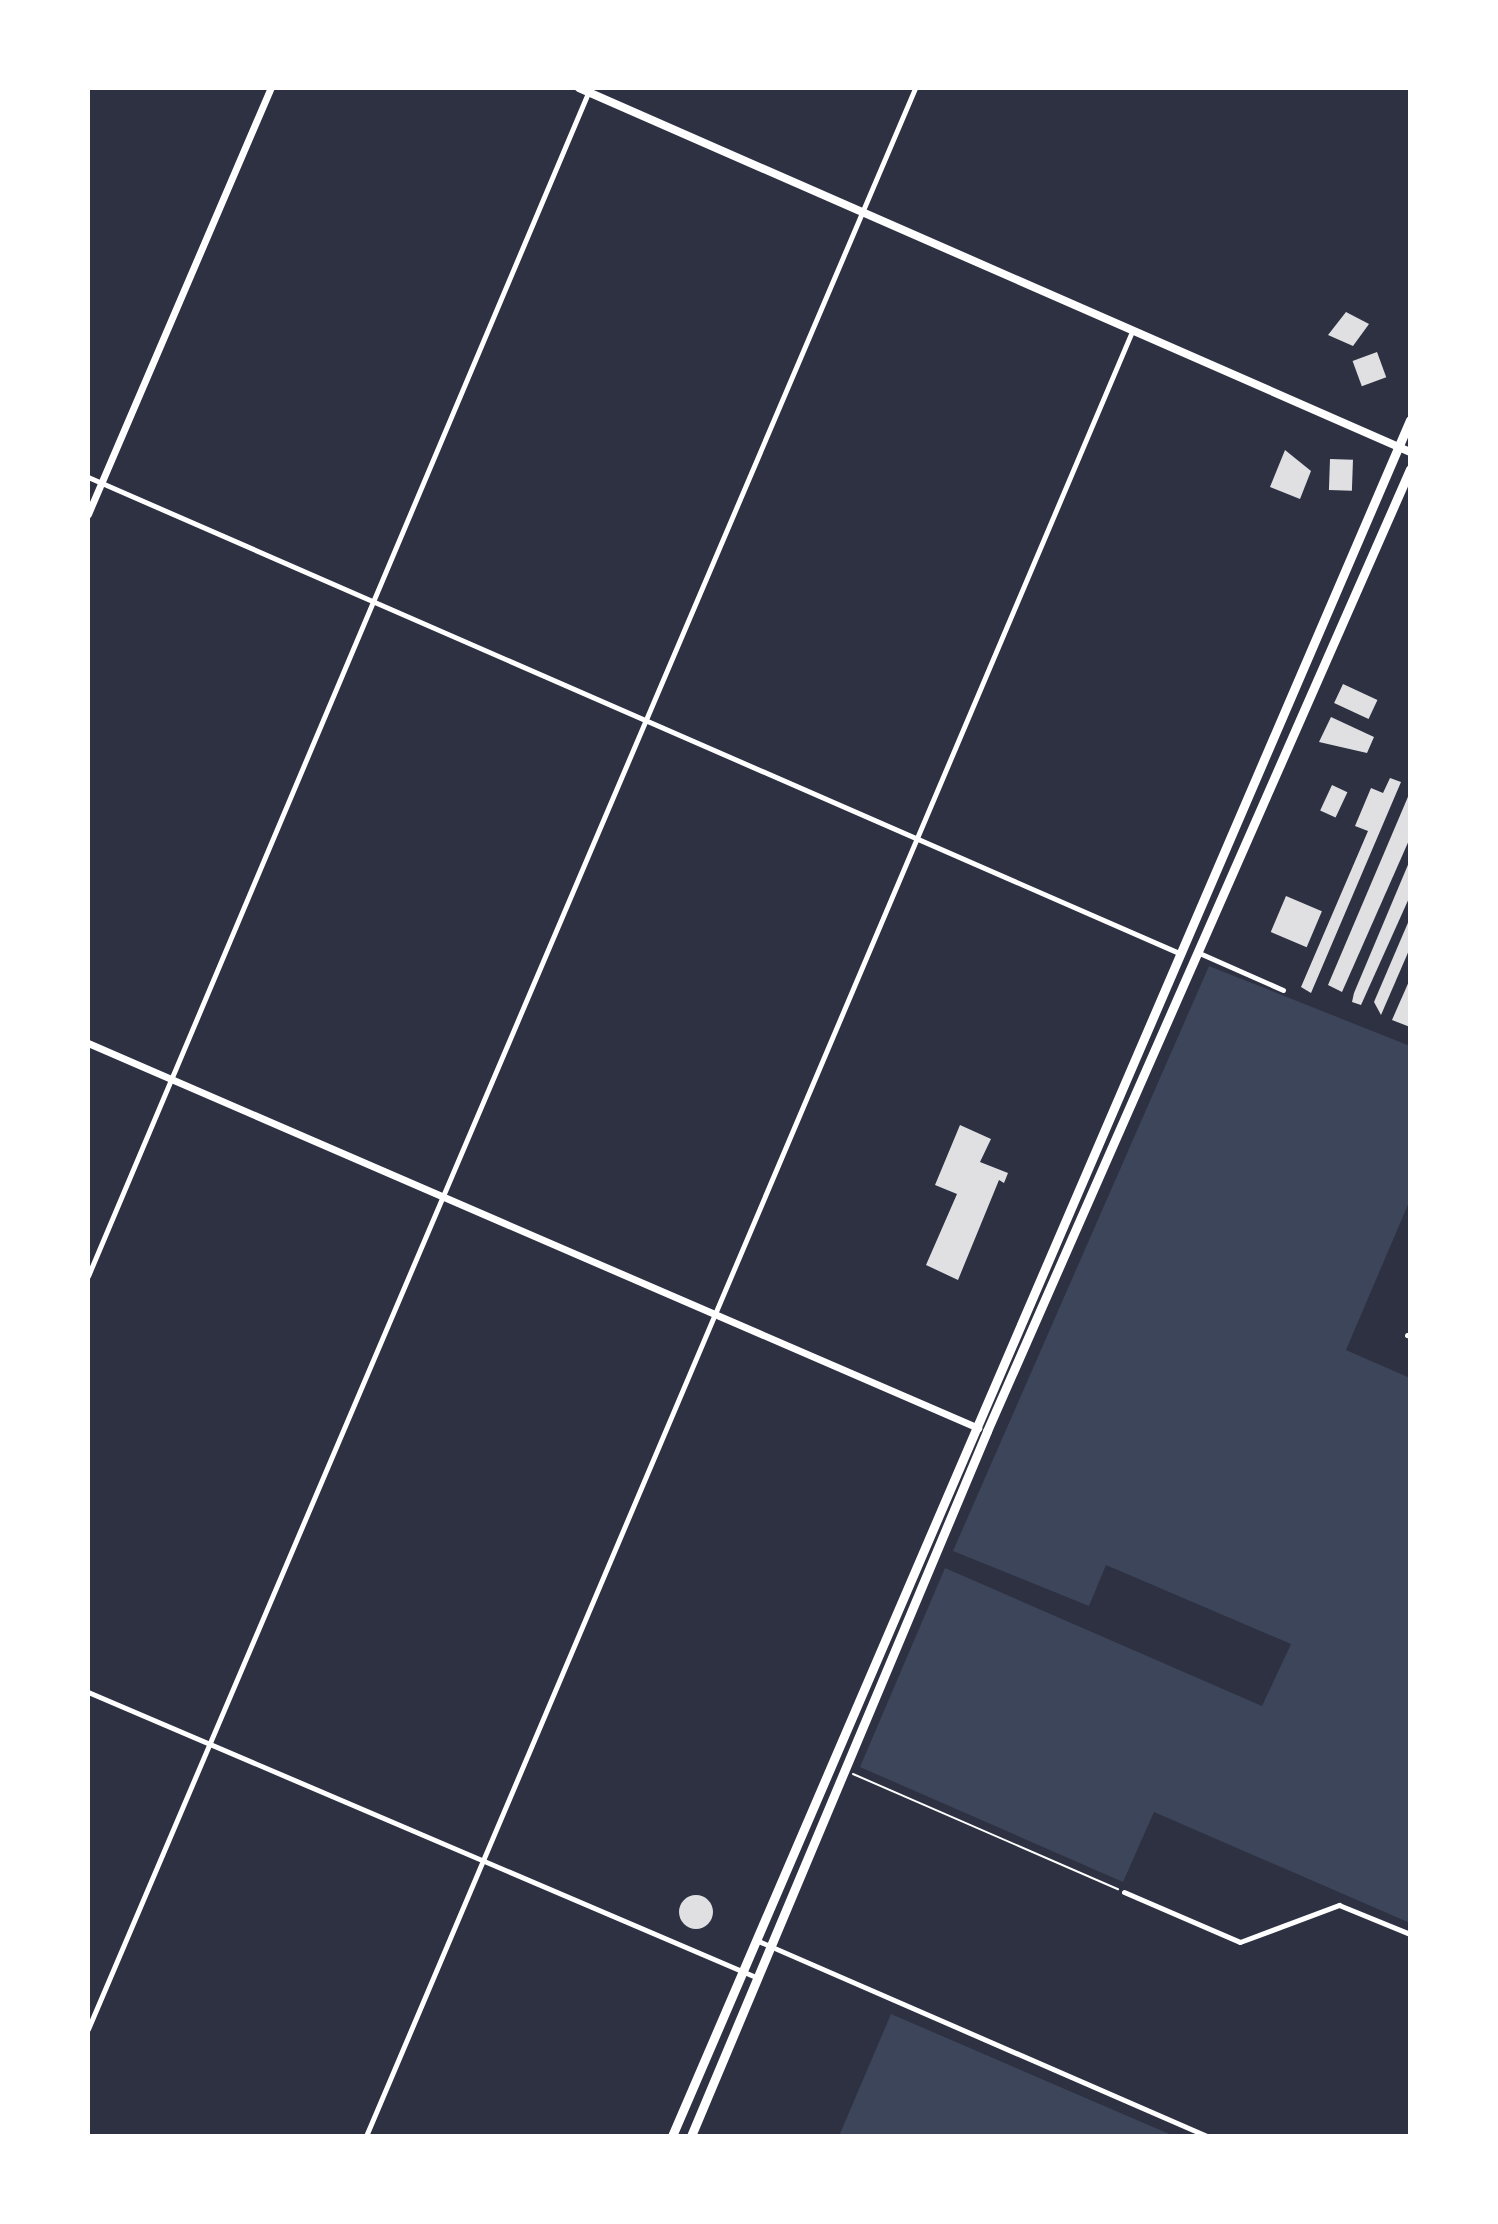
<!DOCTYPE html>
<style>
body{margin:0}
#map{position:relative;width:1498px;height:2224px;overflow:hidden;background:#2d3142;font-family:Georgia,serif}
div>[style]{position:absolute}
[style*='--x']{left:calc(var(--x)*1px);top:calc(var(--y)*1px);width:calc(var(--w)*1px);rotate:calc(var(--a)*1deg)}
.green>*{inset:0;background:#3c4559}
.building>*{inset:0;background:#e0e0e3;transform-origin:0 0}
.round{border-radius:50%}
.path>*{height:2px;margin:-1px;padding:0 1px;transform-origin:1px;border-radius:1px;background:#fff}
.minor>*{height:5px;margin:-2.5px;padding:0 2.5px;transform-origin:2.5px;border-radius:2.5px;background:#fff}
.tertiary>*{height:7px;margin:-3.5px;padding:0 3.5px;transform-origin:3.5px;border-radius:3.5px;background:#fff}
.secondary>*{height:8px;margin:-4px;padding:0 4px;transform-origin:4px;border-radius:4px;background:#fff}
.trunk>*{height:9px;margin:-4.5px;padding:0 4.5px;transform-origin:4.5px;border-radius:4.5px;background:#fff}
span{translate:-50% -50%;white-space:nowrap;text-align:center;line-height:1.15;-webkit-text-stroke:7px #fff;paint-order:stroke}
.frame{position:absolute;inset:0;border:90px solid #fff;pointer-events:none}
</style>
<div id="map">
<div class="green">
<i style="clip-path:polygon(1209px 966px,1410px 1046px,1410px 1200px,1346px 1350px,1410px 1378px,1410px 1923px,1154px 1812px,1123px 1882px,860px 1767px,945px 1568px,1262px 1706px,1291px 1644px,1106px 1565px,1089px 1606px,953px 1551px)"></i>
<i style="clip-path:polygon(891px 2014px,1174px 2136px,839px 2136px)"></i>
</div>
<div class="building">
<i style="clip-path:polygon(1346px 312px,1369px 324px,1353px 346px,1328px 335px)"></i>
<i style="left:1377px;top:352px;width:27px;height:26px;rotate:70deg"></i>
<i style="clip-path:polygon(1285px 450px,1311px 471px,1300px 499px,1270px 487px)"></i>
<i style="left:1330px;top:459px;width:23px;height:31px;rotate:2deg"></i>
<i style="left:1343px;top:684px;width:38px;height:21px;rotate:25deg"></i>
<i style="clip-path:polygon(1331px 717px,1374px 737px,1367px 753px,1319px 742px)"></i>
<i style="clip-path:polygon(1390px 778px,1401px 782px,1311px 993px,1301px 987px,1368px 831px,1355px 826px,1371px 788px,1383px 793px)"></i>
<i style="left:1332px;top:785px;width:17px;height:28px;rotate:25deg"></i>
<i style="clip-path:polygon(1410px 792px,1410px 838px,1342px 992px,1328px 985px)"></i>
<i style="clip-path:polygon(1410px 860px,1410px 896px,1361px 1005px,1352px 1002px,1354px 993px)"></i>
<i style="left:1286px;top:896px;width:39px;height:39px;rotate:23deg"></i>
<i style="clip-path:polygon(1410px 918px,1410px 948px,1381px 1015px,1374px 1002px)"></i>
<i style="clip-path:polygon(1410px 979px,1410px 1027px,1392px 1020px)"></i>
<i style="clip-path:polygon(960px 1125px,991px 1139px,980px 1162px,1008px 1173px,1004px 1183px,999px 1180px,958px 1280px,926px 1265px,957px 1194px,935px 1185px)"></i>
<i class="round" style="left:679px;top:1895px;width:34px;height:34px"></i>
</div>
<div class="path">
<i style="--x:853;--y:1774;--w:289;--a:23.5"></i>
</div>
<div class="minor">
<i style="--x:88;--y:477;--w:1190;--a:23.57"></i>
<i style="--x:1197;--y:952;--w:94;--a:23.8"></i>
<i style="--x:88;--y:1276;--w:1290;--a:-67.09"></i>
<i style="--x:1407;--y:1335;--w:3;--a:18"></i>
<i style="--x:88;--y:1692;--w:726;--a:23.11"></i>
<i style="--x:1124;--y:1892;--w:126;--a:23.3"></i>
<i style="--x:1240;--y:1942;--w:106;--a:-20.5"></i>
<i style="--x:1339;--y:1905;--w:77;--a:22.2"></i>
<i style="--x:756;--y:1940;--w:491;--a:23.5"></i>
<i style="--x:88;--y:2029;--w:2110;--a:-66.92"></i>
<i style="--x:366;--y:2136;--w:1961;--a:-67"></i>
</div>
<div class="tertiary">
<i style="--x:88;--y:514;--w:464;--a:-66.8"></i>
<i style="--x:88;--y:1043;--w:970;--a:23.39"></i>
</div>
<div class="secondary">
<i style="--x:579;--y:88;--w:907;--a:23.65"></i>
</div>
<div class="trunk">
<i style="--x:672;--y:2136;--w:1868;--a:-66.73"></i>
<i style="--x:691;--y:2136;--w:765;--a:-67.22"></i>
<i style="--x:987;--y:1431;--w:1051;--a:-66.26"></i>
</div>
<div class="frame"></div>
</div>
